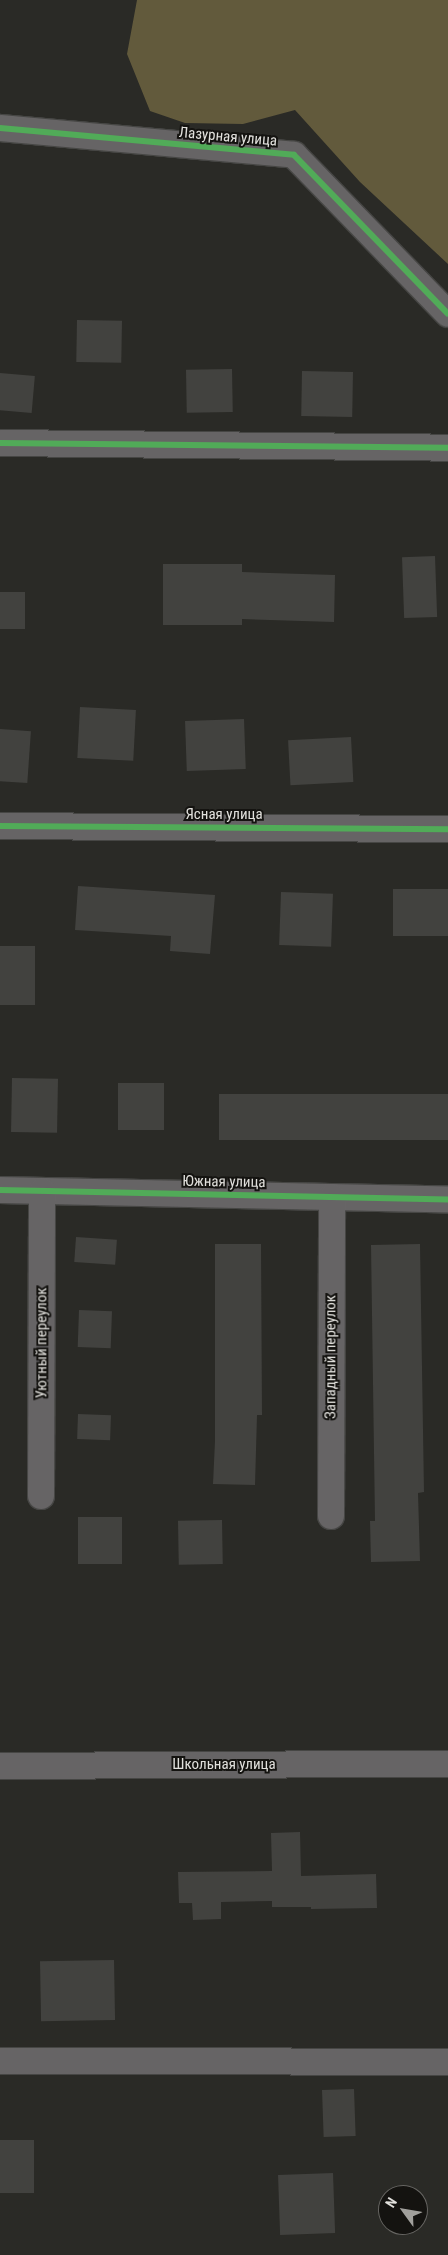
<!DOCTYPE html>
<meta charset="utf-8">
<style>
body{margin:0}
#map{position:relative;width:448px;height:2255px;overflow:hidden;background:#2a2a26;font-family:"Roboto Condensed",sans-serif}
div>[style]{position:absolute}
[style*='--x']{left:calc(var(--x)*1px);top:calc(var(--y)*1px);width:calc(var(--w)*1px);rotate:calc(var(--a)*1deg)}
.forest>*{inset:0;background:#625a3c}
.building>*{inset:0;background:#42423f;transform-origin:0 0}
.roads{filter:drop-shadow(1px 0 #464644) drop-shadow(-1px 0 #464644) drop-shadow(0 1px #464644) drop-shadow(0 -1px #464644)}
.street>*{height:26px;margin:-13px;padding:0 13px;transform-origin:13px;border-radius:13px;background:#666465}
.cycleway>*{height:6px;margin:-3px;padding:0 3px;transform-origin:3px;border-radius:3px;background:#51ab58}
span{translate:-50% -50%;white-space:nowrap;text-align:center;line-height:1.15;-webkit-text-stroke:4px #141310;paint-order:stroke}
.street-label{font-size:15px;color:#e1e0dc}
.north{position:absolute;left:378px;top:2185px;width:50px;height:50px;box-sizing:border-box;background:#141310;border:1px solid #666562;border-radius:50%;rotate:302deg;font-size:14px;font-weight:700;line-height:20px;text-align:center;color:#e1e0dc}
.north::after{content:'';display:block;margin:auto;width:18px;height:22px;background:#a1a09c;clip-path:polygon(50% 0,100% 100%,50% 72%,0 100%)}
</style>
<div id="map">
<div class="forest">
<i style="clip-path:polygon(137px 0,448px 0,448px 264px,360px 182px,295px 110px,243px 124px,185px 123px,150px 111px,127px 54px)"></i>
</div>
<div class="building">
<i style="left:77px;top:320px;width:45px;height:42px;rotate:1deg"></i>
<i style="left:232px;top:369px;width:43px;height:46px;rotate:89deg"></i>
<i style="left:302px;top:371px;width:51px;height:45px;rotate:1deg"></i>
<i style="left:0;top:373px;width:35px;height:37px;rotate:5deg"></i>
<i style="left:435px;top:556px;width:61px;height:33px;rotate:88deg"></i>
<i style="clip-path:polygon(163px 564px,242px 564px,242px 572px,335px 575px,334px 622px,242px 619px,242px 625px,163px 625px)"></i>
<i style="left:0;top:592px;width:25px;height:37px"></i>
<i style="left:80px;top:707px;width:56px;height:51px;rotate:3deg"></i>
<i style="left:244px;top:719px;width:50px;height:59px;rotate:88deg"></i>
<i style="left:0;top:729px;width:31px;height:52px;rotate:4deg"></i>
<i style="left:351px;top:737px;width:45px;height:63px;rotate:87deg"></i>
<i style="clip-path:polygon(78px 886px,215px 895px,210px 954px,170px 951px,171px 936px,75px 930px)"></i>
<i style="left:393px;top:889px;width:55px;height:47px"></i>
<i style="left:281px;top:892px;width:52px;height:53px;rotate:2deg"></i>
<i style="left:0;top:946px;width:35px;height:59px"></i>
<i style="left:12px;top:1078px;width:46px;height:54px;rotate:1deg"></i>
<i style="left:118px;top:1083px;width:46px;height:47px"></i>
<i style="left:219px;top:1094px;width:229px;height:46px"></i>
<i style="left:76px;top:1237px;width:41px;height:25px;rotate:4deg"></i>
<i style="clip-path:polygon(215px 1244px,261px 1244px,262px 1415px,257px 1415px,255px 1485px,213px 1484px,215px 1441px)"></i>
<i style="clip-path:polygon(420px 1244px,424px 1492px,418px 1493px,420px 1561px,371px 1562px,370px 1521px,375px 1521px,371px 1245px)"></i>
<i style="left:79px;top:1310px;width:33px;height:37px;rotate:2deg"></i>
<i style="left:78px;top:1414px;width:33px;height:25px;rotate:2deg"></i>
<i style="left:78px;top:1517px;width:44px;height:47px"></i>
<i style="left:222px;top:1520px;width:44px;height:44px;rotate:89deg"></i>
<i style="clip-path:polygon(300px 1832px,301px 1876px,376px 1874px,377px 1908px,311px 1909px,311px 1907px,272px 1907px,272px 1901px,221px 1902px,221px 1919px,193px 1920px,192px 1903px,179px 1903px,178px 1872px,272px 1871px,271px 1833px)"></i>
<i style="left:114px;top:1960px;width:60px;height:74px;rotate:89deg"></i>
<i style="left:354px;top:2089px;width:47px;height:32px;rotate:88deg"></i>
<i style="left:0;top:2140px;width:34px;height:53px"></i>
<i style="left:333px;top:2173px;width:60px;height:55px;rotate:88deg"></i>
</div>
<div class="roads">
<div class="street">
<i style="--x:0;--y:128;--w:295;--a:5.2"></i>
<i style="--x:294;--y:155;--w:221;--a:45.9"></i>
<i style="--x:0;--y:443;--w:448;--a:0.6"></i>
<i style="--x:0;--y:826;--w:448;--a:0.4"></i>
<i style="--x:0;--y:1190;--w:448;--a:1.2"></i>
<i style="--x:41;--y:1496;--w:305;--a:-89.8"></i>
<i style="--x:331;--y:1516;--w:319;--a:-89.8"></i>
<i style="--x:0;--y:1766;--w:448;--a:-0.3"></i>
<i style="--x:0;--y:2061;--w:448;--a:0.1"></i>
</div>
</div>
<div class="cycleway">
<i style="--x:0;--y:128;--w:295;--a:5.2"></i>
<i style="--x:294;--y:155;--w:221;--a:45.9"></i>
<i style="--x:0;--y:443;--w:448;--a:0.6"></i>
<i style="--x:0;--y:826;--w:448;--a:0.4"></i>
<i style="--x:0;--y:1190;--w:448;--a:1.2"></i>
</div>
<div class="street-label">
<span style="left:228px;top:137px;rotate:5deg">Лазурная улица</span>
<span style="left:224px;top:815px">Ясная улица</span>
<span style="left:224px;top:1182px;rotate:1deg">Южная улица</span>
<span style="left:42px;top:1343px;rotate:-90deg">Уютный переулок</span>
<span style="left:331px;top:1357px;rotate:-90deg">Западный переулок</span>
<span style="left:224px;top:1765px">Школьная улица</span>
</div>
<div class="north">N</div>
</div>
